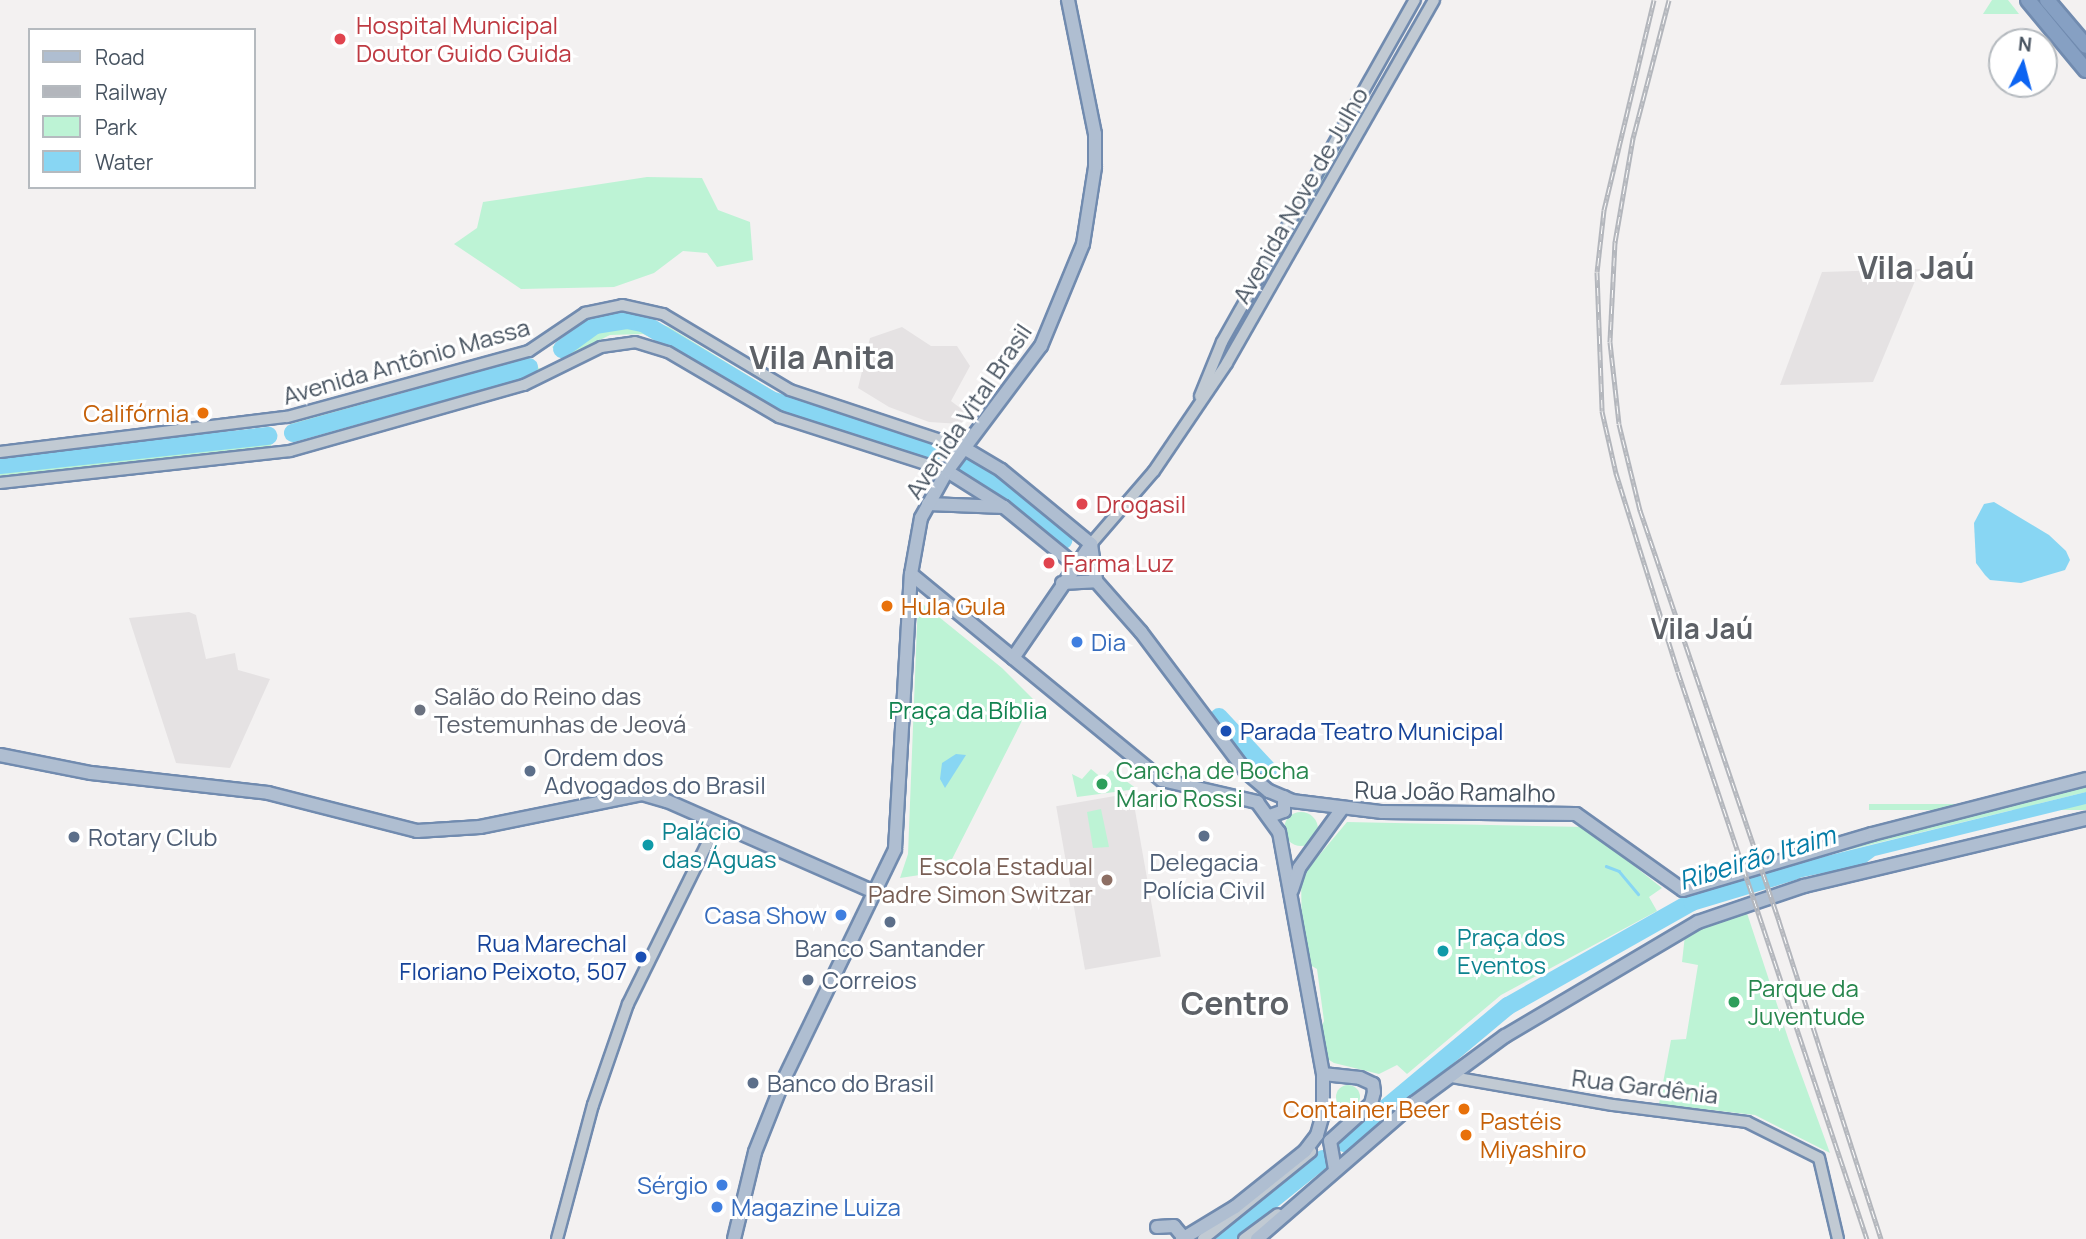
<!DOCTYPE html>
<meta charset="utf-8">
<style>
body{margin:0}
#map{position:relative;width:2086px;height:1239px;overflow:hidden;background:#f3f1f1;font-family:Manrope,sans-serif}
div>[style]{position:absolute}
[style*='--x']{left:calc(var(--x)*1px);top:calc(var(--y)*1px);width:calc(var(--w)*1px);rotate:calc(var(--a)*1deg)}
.education>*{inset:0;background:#e5e2e3;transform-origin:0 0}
.green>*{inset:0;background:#bdf3d5;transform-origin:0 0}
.round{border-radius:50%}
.water>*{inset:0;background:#88d6f3}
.stream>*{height:2.5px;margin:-1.25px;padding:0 1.25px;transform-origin:1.25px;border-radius:1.25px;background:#88d6f3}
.river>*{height:18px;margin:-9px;padding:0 9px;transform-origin:9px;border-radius:9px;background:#88d6f3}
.roads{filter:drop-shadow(2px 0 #718baf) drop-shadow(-2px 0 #718baf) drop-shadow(0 2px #718baf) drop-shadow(0 -2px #718baf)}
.minor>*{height:10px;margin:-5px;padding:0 5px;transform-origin:5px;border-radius:5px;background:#c1cad3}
.major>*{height:12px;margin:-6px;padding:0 6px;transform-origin:6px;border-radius:6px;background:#afbed1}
.highway>*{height:14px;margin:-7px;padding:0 7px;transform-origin:7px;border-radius:7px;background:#86a0c3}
.rail>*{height:5px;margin-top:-2.5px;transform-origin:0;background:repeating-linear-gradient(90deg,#fff 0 8px,#b3b6bc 0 16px);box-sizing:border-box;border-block:2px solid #b3b6bc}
.dots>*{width:19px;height:19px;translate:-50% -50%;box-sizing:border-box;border:4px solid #fff;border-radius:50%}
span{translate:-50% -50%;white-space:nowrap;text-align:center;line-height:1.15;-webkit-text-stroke:6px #fff;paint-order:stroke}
.health-label{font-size:24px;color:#be3a42}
.left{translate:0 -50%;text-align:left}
.street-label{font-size:24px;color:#475360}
.food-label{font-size:24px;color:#c56008}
.right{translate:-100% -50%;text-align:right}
.shop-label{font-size:24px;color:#366cbe}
.worship-label{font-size:24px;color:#5b616d}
.park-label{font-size:24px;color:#118350}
.transit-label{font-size:24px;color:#164399}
.service-label{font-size:24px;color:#4e5e75}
.leisure-label{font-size:24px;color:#27864d}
.culture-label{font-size:24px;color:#0d838f}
.education-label{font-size:24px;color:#785e54}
.water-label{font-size:26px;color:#047ca7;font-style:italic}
.quarter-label{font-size:28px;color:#5d6167;font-weight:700}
.district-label{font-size:32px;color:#5d6167;font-weight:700}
.legend{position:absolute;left:28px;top:28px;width:228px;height:161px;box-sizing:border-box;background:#fff;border:2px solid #b5babf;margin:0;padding:9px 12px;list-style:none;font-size:21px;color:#475360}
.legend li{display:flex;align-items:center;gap:14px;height:35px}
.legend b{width:35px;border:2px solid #b5babf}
.north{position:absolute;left:1988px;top:28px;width:70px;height:70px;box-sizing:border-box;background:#fff;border:2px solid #b5babf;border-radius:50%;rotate:6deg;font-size:19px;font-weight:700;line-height:28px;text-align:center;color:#475360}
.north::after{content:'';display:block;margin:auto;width:24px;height:32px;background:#0c64f2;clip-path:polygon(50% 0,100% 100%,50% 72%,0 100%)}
</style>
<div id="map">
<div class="education">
<i style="clip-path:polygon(1920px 269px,1873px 382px,1780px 385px,1822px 272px)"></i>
<i style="clip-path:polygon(902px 327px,931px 346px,957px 346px,970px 366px,951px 401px,968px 414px,961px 424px,929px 422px,889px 407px,858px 388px,870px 338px)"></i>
<i style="clip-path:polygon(189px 612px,196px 615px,206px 659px,235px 653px,238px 670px,270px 679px,230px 768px,176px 763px,129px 618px)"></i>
<i style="left:1132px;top:793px;width:166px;height:77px;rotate:80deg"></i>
</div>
<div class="green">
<i style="clip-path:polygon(1422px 0,1300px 221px,1221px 358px)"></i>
<i style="clip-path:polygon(1992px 0,2008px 0,2019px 14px,1983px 14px)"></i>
<i style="clip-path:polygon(647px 177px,702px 178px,718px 210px,750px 222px,753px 260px,717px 267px,707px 253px,683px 251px,654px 273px,614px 287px,521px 289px,454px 244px,477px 228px,483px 202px)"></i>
<i style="clip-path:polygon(630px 314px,669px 327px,791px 402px,943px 447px,934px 459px,788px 414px,676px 348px,643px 334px,610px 335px,565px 357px,552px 347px,592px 320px)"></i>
<i style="clip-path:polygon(524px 360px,541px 369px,296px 440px,289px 434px,290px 424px)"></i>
<i style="clip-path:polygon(269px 428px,274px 435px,271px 446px,0 476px,0 455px)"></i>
<i style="clip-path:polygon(965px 462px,1016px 495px,1067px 540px,1061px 545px,1011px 501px,959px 468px)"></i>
<i style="clip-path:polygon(918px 600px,1002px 668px,1033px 699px,946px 871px,900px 878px,908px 854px)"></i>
<i style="clip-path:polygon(1091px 769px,1103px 779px,1111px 770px,1137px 789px,1077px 797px,1072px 774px,1082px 779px)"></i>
<i style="clip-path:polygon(2086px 786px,2086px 792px,1824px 856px,1870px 841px)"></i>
<i style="left:2086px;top:804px;width:6px;height:217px;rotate:90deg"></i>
<i style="clip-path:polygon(1101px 809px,1109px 847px,1093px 848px,1087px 812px)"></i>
<i class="round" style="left:1284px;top:812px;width:34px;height:34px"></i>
<i style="clip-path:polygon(1347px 822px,1585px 827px,1662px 888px,1649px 897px,1657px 911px,1501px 995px,1407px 1074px,1397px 1065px,1379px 1074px,1334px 1063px,1326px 1058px,1318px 1034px,1324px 1021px,1317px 969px,1305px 962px,1302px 941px,1301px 877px)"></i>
<i style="clip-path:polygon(1746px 910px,1789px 1041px,1830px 1153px,1755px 1115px,1659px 1104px,1671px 1040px,1686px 1039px,1698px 965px,1682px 962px,1685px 935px)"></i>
<i style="clip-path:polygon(1684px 913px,1514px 1012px,1414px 1090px,1412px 1087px,1506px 1011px)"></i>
<i class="round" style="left:1336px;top:1085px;width:24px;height:24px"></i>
</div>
<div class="water">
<i style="clip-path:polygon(1994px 502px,2049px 535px,2066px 551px,2070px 560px,2065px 570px,2021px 583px,1990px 580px,1985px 575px,1976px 563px,1974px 523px,1984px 504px)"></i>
<i style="clip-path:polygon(956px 754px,966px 755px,945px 788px,940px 779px,942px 763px)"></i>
<i style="clip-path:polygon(2086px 792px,2086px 804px,1875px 856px,1863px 865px,1773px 883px,1770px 870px)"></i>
</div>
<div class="stream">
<i style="--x:1606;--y:866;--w:14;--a:21"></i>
<i style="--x:1619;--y:871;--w:30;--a:50"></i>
</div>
<div class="river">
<i style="--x:562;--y:349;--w:41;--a:-36"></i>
<i style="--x:595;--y:325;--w:32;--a:-9"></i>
<i style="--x:627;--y:320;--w:16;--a:11"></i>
<i style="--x:643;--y:323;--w:149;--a:31"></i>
<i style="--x:771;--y:400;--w:171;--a:17.7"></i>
<i style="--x:293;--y:433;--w:245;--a:-15.6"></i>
<i style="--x:0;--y:465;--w:270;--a:-6.2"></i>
<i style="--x:963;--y:466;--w:40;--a:29.7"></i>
<i style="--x:998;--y:486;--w:85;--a:39.7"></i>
<i style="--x:1219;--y:717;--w:74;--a:47.2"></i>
<i style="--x:1344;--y:1143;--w:214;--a:-39.9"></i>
<i style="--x:1508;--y:1006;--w:211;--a:-29.5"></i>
<i style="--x:1692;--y:902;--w:107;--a:-16.9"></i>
<i style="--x:1223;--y:1239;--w:128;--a:-38.7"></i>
</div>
<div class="roads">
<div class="minor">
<i style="--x:1200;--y:396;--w:58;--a:-67.8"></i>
<i style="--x:1222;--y:342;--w:393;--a:-60.6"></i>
<i style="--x:0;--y:452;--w:289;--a:-7"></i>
<i style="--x:287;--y:417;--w:251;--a:-15.3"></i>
<i style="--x:529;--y:351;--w:68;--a:-34.2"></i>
<i style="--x:585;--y:313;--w:38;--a:-12"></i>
<i style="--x:622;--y:305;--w:42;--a:12.4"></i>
<i style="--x:663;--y:314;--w:148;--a:30.9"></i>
<i style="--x:790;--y:390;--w:183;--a:18.4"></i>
<i style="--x:0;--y:483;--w:292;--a:-6.3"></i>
<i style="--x:290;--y:451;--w:243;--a:-15.8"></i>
<i style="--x:524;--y:385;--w:86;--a:-26.3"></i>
<i style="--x:601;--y:347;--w:34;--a:-8"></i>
<i style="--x:635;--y:342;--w:34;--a:17"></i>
<i style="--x:668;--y:352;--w:129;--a:30.4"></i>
<i style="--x:779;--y:417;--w:176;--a:17.8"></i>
<i style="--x:1091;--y:544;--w:96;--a:-49.2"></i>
<i style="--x:1154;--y:471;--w:130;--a:-55.9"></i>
<i style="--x:1227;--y:363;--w:418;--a:-60.3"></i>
<i style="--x:1452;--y:1077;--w:163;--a:9.9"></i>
<i style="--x:1613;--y:1105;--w:135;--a:7.2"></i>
<i style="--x:1747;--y:1122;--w:80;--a:26.6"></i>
<i style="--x:1819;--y:1158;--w:83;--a:76.8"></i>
<i style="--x:557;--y:1239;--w:139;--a:-75"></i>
<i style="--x:593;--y:1105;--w:107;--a:-70.9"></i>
<i style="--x:628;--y:1004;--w:201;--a:-63.7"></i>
<i style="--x:1203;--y:1239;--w:139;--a:-38.9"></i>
<i style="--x:1244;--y:1239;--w:42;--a:-36.3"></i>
</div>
<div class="major">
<i style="--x:964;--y:448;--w:43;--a:30.7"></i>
<i style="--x:1001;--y:470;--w:117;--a:39.4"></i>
<i style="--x:1091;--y:544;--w:37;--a:82"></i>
<i style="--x:1096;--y:581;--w:68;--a:48.6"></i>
<i style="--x:1141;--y:632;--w:175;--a:53.1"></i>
<i style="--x:1246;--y:772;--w:30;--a:40"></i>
<i style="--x:1269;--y:791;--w:25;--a:23"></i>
<i style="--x:1292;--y:801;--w:91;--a:7"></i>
<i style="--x:1382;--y:812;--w:194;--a:0.6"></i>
<i style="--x:1576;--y:814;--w:131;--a:35.4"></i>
<i style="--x:1683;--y:890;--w:197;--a:-16.5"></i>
<i style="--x:1872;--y:834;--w:221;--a:-14.4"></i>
<i style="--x:947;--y:471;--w:67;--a:32.3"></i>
<i style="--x:1004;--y:507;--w:93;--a:39.3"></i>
<i style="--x:928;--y:504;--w:76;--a:2.3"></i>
<i style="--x:911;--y:574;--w:325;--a:39.4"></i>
<i style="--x:1162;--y:780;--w:98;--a:13"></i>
<i style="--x:1257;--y:802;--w:37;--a:54"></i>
<i style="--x:1279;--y:832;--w:246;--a:79.7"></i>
<i style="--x:1323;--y:1074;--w:40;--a:90"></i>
<i style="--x:1323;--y:1114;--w:22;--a:106"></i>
<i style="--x:1317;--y:1135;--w:20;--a:127"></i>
<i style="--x:1305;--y:1151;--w:90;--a:141.3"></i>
<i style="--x:1235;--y:1207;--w:62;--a:148.9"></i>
<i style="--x:1062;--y:583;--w:34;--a:-3"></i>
<i style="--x:1013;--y:658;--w:138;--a:-55.6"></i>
<i style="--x:0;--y:755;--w:93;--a:11.2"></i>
<i style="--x:91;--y:773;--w:178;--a:6.4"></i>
<i style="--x:268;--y:793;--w:154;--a:14.3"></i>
<i style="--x:417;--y:831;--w:63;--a:-3.6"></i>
<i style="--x:480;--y:827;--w:165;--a:-11.5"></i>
<i style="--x:642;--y:794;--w:26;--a:16"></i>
<i style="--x:667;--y:801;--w:226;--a:23.7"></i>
<i style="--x:1270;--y:816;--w:15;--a:-20"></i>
<i style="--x:1284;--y:811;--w:14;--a:-90"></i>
<i style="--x:1292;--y:890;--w:23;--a:-72"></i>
<i style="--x:1299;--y:868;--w:72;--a:-54.1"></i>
<i style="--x:1323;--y:1074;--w:37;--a:6"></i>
<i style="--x:1360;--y:1078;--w:14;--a:25"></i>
<i style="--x:1373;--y:1084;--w:8;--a:83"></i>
<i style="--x:1374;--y:1092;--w:12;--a:104"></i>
<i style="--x:1371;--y:1104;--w:55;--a:137.9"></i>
<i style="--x:1330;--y:1141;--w:28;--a:80"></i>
<i style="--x:1157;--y:1227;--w:17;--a:-3"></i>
<i style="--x:1174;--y:1226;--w:17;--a:50"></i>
<i style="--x:734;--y:1239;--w:89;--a:-76.4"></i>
<i style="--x:755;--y:1152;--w:79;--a:-68.3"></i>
<i style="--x:784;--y:1079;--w:255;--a:-64.2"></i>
<i style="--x:895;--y:849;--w:275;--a:-86.7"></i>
<i style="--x:911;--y:574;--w:57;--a:-79.9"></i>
<i style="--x:921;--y:518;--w:54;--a:-61"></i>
<i style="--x:947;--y:471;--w:156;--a:-53.1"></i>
<i style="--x:1041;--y:346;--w:110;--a:-67.6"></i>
<i style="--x:1083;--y:244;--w:78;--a:-81.1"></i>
<i style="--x:1095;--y:167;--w:33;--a:-90"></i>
<i style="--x:1095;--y:134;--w:137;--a:-101.4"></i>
<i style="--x:1257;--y:1239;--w:208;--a:-40.9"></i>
<i style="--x:1414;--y:1103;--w:113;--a:-36.4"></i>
<i style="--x:1505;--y:1036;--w:224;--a:-30.6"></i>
<i style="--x:1698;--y:922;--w:112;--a:-18.8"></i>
<i style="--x:1804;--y:886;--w:290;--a:-13.4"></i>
</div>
<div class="highway">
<i style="--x:2028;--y:0;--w:91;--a:50.4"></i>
<i style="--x:2047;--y:0;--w:60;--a:49.7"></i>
</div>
</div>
<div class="rail">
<i style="--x:1654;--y:0;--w:216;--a:103.4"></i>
<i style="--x:1604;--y:210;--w:62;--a:96.4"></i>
<i style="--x:1597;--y:272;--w:139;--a:87.9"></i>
<i style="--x:1602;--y:411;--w:64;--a:77.3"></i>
<i style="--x:1616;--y:473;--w:208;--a:72.7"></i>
<i style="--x:1678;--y:672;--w:598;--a:71.57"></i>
<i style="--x:1669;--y:0;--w:143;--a:104.6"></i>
<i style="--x:1633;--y:138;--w:106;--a:99.8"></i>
<i style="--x:1615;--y:242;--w:100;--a:92.9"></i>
<i style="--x:1610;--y:342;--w:82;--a:83.7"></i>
<i style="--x:1619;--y:424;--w:89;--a:76.3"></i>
<i style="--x:1640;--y:510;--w:434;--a:71.3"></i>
<i style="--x:1779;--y:921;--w:334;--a:72.2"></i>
</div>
<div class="dots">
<i style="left:340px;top:39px;background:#e0444e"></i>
<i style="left:203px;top:413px;background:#e8710a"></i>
<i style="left:1082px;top:504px;background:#e0444e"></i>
<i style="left:1049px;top:563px;background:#e0444e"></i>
<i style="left:887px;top:606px;background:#e8710a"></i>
<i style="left:1077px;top:642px;background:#3f7fe0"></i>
<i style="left:420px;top:710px;background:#6b7280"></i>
<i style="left:1226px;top:731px;background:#1a4fb4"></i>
<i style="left:530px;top:771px;background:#5c6f8a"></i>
<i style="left:1102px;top:784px;background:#2e9e5b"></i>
<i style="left:1204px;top:836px;background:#5c6f8a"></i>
<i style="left:74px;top:837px;background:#5c6f8a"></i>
<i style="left:648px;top:845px;background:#0f9aa8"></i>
<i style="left:1107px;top:880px;background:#8d6e63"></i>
<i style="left:841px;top:915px;background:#3f7fe0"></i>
<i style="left:890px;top:922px;background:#5c6f8a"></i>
<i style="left:1443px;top:951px;background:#0f9aa8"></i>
<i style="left:641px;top:957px;background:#1a4fb4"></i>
<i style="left:808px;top:980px;background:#5c6f8a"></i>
<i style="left:1734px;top:1002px;background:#2e9e5b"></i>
<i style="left:753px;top:1083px;background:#5c6f8a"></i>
<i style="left:1464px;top:1109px;background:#e8710a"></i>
<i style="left:1466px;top:1135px;background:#e8710a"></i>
<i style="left:722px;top:1185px;background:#3f7fe0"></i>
<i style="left:717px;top:1207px;background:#3f7fe0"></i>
</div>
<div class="health-label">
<span class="left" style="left:356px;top:39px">Hospital Municipal<br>Doutor Guido Guida</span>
<span class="left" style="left:1096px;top:504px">Drogasil</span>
<span class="left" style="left:1063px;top:563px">Farma Luz</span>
</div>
<div class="street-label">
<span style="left:1300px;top:195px;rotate:-60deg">Avenida Nove de Julho</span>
<span style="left:406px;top:361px;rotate:-16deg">Avenida Antônio Massa</span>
<span style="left:968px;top:411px;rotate:-56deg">Avenida Vital Brasil</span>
<span style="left:1455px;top:791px;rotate:1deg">Rua João Ramalho</span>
<span style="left:1645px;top:1086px;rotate:7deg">Rua Gardênia</span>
</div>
<div class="food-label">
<span class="right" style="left:189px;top:413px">Califórnia</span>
<span class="left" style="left:901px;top:606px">Hula Gula</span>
<span class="right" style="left:1450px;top:1109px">Container Beer</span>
<span class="left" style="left:1480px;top:1135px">Pastéis<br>Miyashiro</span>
</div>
<div class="shop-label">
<span class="left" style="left:1091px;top:642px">Dia</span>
<span class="right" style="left:827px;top:915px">Casa Show</span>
<span class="right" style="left:708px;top:1185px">Sérgio</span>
<span class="left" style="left:731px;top:1207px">Magazine Luiza</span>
</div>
<div class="worship-label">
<span class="left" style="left:434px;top:710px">Salão do Reino das<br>Testemunhas de Jeová</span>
</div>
<div class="park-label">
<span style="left:968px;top:710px">Praça da Bíblia</span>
</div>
<div class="transit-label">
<span class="left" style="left:1240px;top:731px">Parada Teatro Municipal</span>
<span class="right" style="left:627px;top:957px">Rua Marechal<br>Floriano Peixoto, 507</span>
</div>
<div class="service-label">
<span class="left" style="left:544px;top:771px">Ordem dos<br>Advogados do Brasil</span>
<span class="left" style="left:88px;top:837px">Rotary Club</span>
<span style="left:1204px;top:876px">Delegacia<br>Polícia Civil</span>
<span style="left:890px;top:948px">Banco Santander</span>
<span class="left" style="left:822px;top:980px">Correios</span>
<span class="left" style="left:767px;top:1083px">Banco do Brasil</span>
</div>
<div class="leisure-label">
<span class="left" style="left:1116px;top:784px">Cancha de Bocha<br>Mario Rossi</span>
<span class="left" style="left:1748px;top:1002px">Parque da<br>Juventude</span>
</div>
<div class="culture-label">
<span class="left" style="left:662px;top:845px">Palácio<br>das Águas</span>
<span class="left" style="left:1457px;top:951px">Praça dos<br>Eventos</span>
</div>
<div class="education-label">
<span class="right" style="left:1093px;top:880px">Escola Estadual<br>Padre Simon Switzar</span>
</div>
<div class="water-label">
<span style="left:1757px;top:858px;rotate:-17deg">Ribeirão Itaim</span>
</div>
<div class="quarter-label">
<span style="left:1702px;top:628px">Vila Jaú</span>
</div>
<div class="district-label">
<span style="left:1916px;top:267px">Vila Jaú</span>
<span style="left:822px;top:357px">Vila Anita</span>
<span style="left:1235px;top:1003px">Centro</span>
</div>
<ul class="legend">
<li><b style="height:9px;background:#afbed1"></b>Road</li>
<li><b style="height:9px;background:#b3b6bc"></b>Railway</li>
<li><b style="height:19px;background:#bdf3d5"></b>Park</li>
<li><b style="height:19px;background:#88d6f3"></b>Water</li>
</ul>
<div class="north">N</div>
</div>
